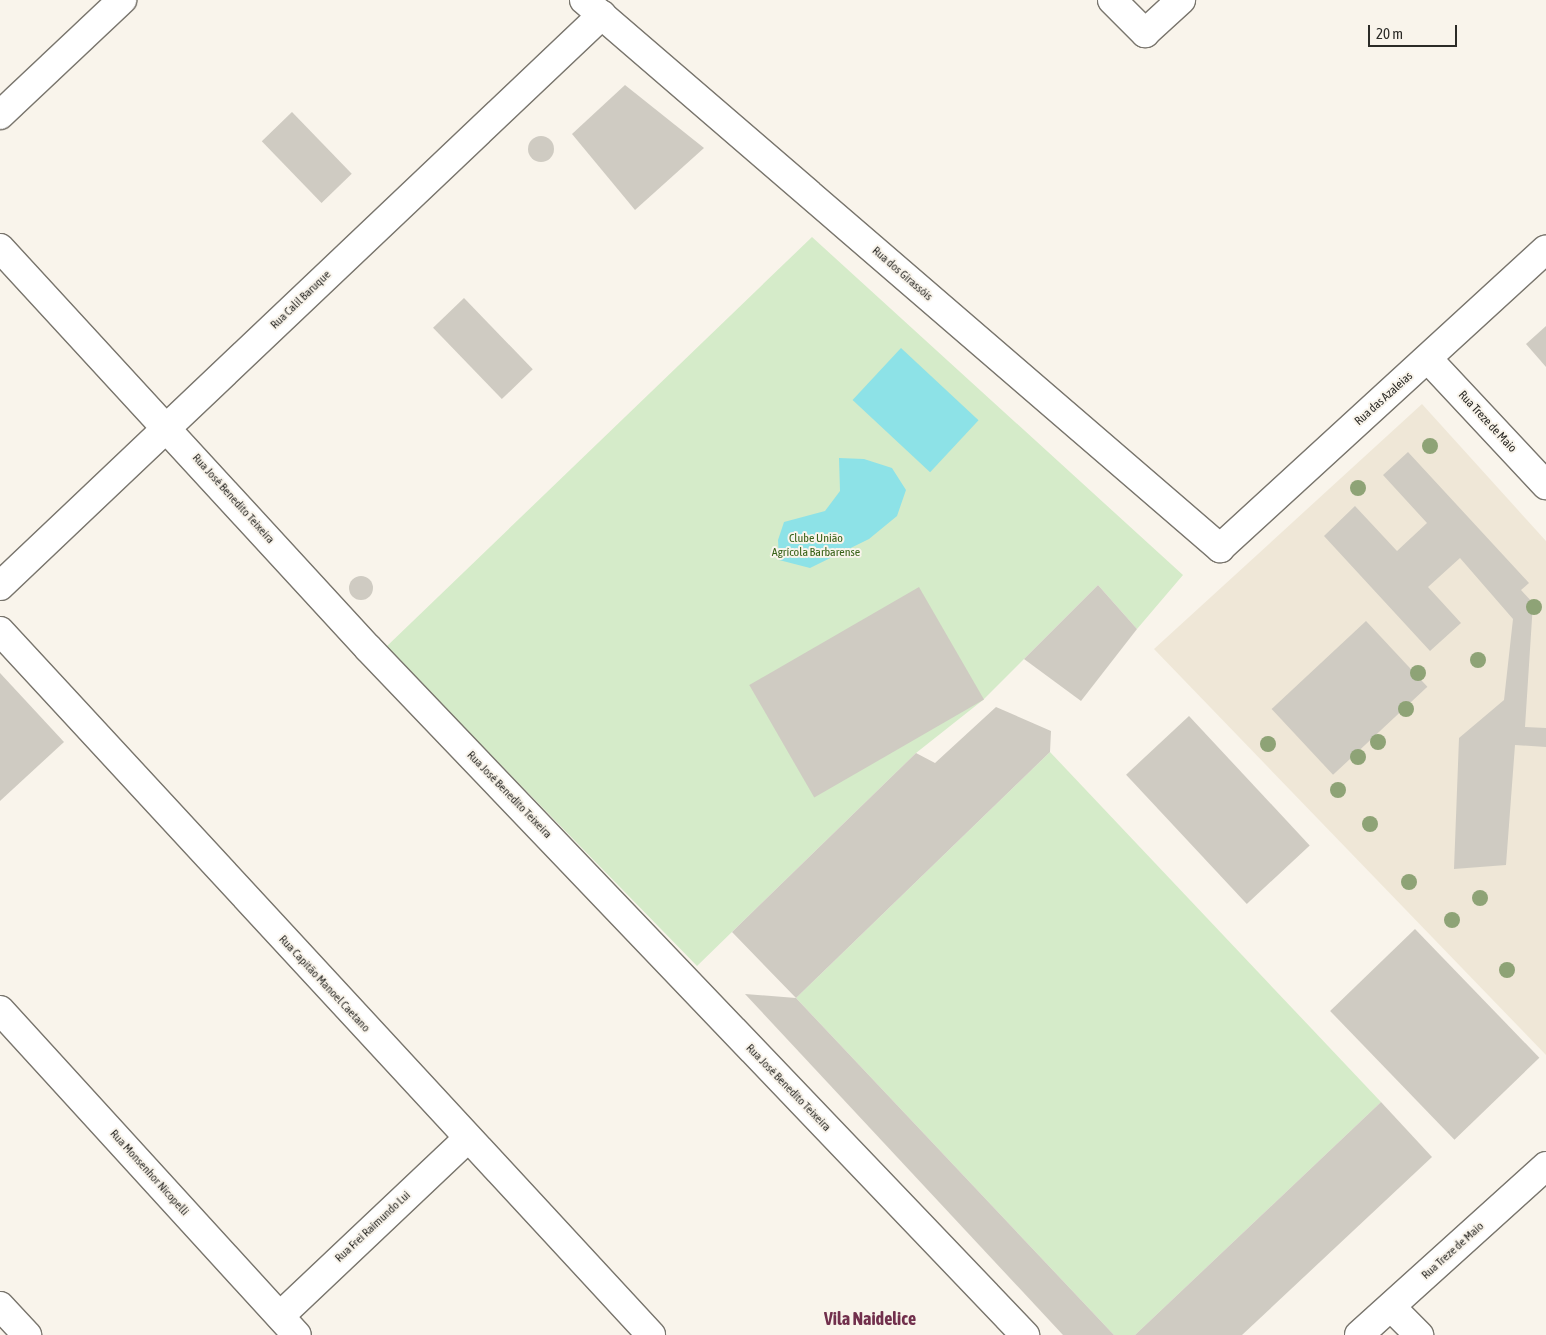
<!DOCTYPE html>
<meta charset="utf-8">
<style>
body{margin:0}
#map{position:relative;width:1546px;height:1335px;overflow:hidden;background:#f9f4eb;font-family:"Asap Condensed",sans-serif}
div>[style]{position:absolute}
[style*='--x']{left:calc(var(--x)*1px);top:calc(var(--y)*1px);width:calc(var(--w)*1px);rotate:calc(var(--a)*1deg)}
.built>*{inset:0;background:#efe7d7}
.green>*{inset:0;background:#d5ebc9}
.water>*{inset:0;background:#8de2e7;transform-origin:0 0}
.building>*{inset:0;background:#cfcbc2;transform-origin:0 0}
.round{border-radius:50%}
.roads{filter:drop-shadow(1px 0 #79756d) drop-shadow(-1px 0 #79756d) drop-shadow(0 1px #79756d) drop-shadow(0 -1px #79756d)}
.minor>*{height:28px;margin:-14px;padding:0 14px;transform-origin:14px;border-radius:14px;background:#fff}
.trees>*{width:16px;height:16px;margin:-8px;border-radius:50%;background:#8ea376}
span{translate:-50% -50%;white-space:nowrap;text-align:center;line-height:1.15;-webkit-text-stroke:4px #f9f4eb;paint-order:stroke}
.street-label{font-size:12px;color:#2c2b27}
.park-label{font-size:12px;color:#376117}
.district-label{font-size:18px;color:#712f4c;font-weight:700}
.scale{position:absolute;left:1368px;top:25px;width:89px;height:22px;box-sizing:border-box;border:2px solid #2c2b27;border-top:0;padding-left:6px;font-size:15px;line-height:18px;white-space:nowrap;color:#2c2b27;-webkit-text-stroke:4px #f9f4eb;paint-order:stroke}
</style>
<div id="map">
<div class="built">
<i style="clip-path:polygon(1422px 404px,1546px 541px,1546px 1055px,1154px 649px)"></i>
</div>
<div class="green">
<i style="clip-path:polygon(812px 237px,1183px 575px,1137px 629px,1098px 585px,983px 700px,916px 753px,697px 966px,386px 647px)"></i>
<i style="clip-path:polygon(1050px 752px,1381px 1102px,1135px 1335px,1114px 1335px,796px 998px)"></i>
</div>
<div class="water">
<i style="left:901px;top:348px;width:106px;height:71px;rotate:43deg"></i>
<i style="clip-path:polygon(839px 458px,864px 459px,892px 468px,906px 490px,897px 516px,869px 539px,810px 568px,779px 560px,778px 540px,784px 522px,825px 511px,840px 491px)"></i>
</div>
<div class="building">
<i style="clip-path:polygon(625px 85px,704px 148px,635px 210px,572px 134px)"></i>
<i style="left:292px;top:112px;width:86px;height:42px;rotate:46deg"></i>
<i class="round" style="left:528px;top:136px;width:26px;height:26px"></i>
<i style="left:464px;top:298px;width:99px;height:43px;rotate:46deg"></i>
<i style="clip-path:polygon(1546px 326px,1546px 367px,1526px 344px)"></i>
<i style="clip-path:polygon(1408px 452px,1529px 583px,1521px 590px,1533px 603px,1525px 727px,1546px 728px,1546px 747px,1515px 745px,1506px 865px,1454px 869px,1459px 738px,1504px 700px,1513px 619px,1460px 558px,1428px 587px,1461px 623px,1430px 651px,1324px 536px,1355px 506px,1397px 551px,1427px 523px,1383px 475px)"></i>
<i class="round" style="left:349px;top:576px;width:24px;height:24px"></i>
<i style="clip-path:polygon(1098px 585px,1137px 629px,1081px 701px,1024px 659px)"></i>
<i style="left:919px;top:587px;width:130px;height:196px;rotate:60deg"></i>
<i style="left:1366px;top:621px;width:90px;height:129px;rotate:47deg"></i>
<i style="clip-path:polygon(0 673px,64px 742px,0 801px)"></i>
<i style="clip-path:polygon(996px 707px,1051px 731px,1050px 752px,796px 998px,732px 932px,916px 753px,935px 763px)"></i>
<i style="left:1189px;top:716px;width:177px;height:86px;rotate:47deg"></i>
<i style="left:1415px;top:929px;width:179px;height:118px;rotate:46deg"></i>
<i style="clip-path:polygon(745px 994px,796px 998px,1114px 1335px,1063px 1335px)"></i>
<i style="clip-path:polygon(1381px 1102px,1432px 1157px,1242px 1335px,1135px 1335px)"></i>
</div>
<div class="roads">
<div class="minor">
<i style="--x:584;--y:0;--w:840;--a:40.75"></i>
<i style="--x:1220;--y:548;--w:442;--a:-42.5"></i>
<i style="--x:1112;--y:0;--w:47;--a:45"></i>
<i style="--x:1145;--y:33;--w:49;--a:-42.5"></i>
<i style="--x:0;--y:115;--w:168;--a:-43.3"></i>
<i style="--x:0;--y:248;--w:544;--a:47.39"></i>
<i style="--x:368;--y:648;--w:951;--a:46.28"></i>
<i style="--x:1428;--y:359;--w:173;--a:46.9"></i>
<i style="--x:0;--y:586;--w:830;--a:-43.49"></i>
<i style="--x:0;--y:631;--w:959;--a:47.24"></i>
<i style="--x:0;--y:1010;--w:440;--a:47.6"></i>
<i style="--x:0;--y:1306;--w:40;--a:47"></i>
<i style="--x:1391;--y:1307;--w:40;--a:45"></i>
<i style="--x:280;--y:1316;--w:257;--a:-43.4"></i>
<i style="--x:1359;--y:1335;--w:252;--a:-42.1"></i>
</div>
</div>
<div class="trees">
<i style="left:1430px;top:446px"></i>
<i style="left:1358px;top:488px"></i>
<i style="left:1534px;top:607px"></i>
<i style="left:1478px;top:660px"></i>
<i style="left:1418px;top:673px"></i>
<i style="left:1406px;top:709px"></i>
<i style="left:1378px;top:742px"></i>
<i style="left:1268px;top:744px"></i>
<i style="left:1358px;top:757px"></i>
<i style="left:1338px;top:790px"></i>
<i style="left:1370px;top:824px"></i>
<i style="left:1409px;top:882px"></i>
<i style="left:1480px;top:898px"></i>
<i style="left:1452px;top:920px"></i>
<i style="left:1507px;top:970px"></i>
</div>
<div class="street-label">
<span style="left:902px;top:274px;rotate:41deg">Rua dos Girassóis</span>
<span style="left:301px;top:300px;rotate:-44deg">Rua Calil Baruque</span>
<span style="left:1384px;top:399px;rotate:-42deg">Rua das Azaleias</span>
<span style="left:1487px;top:422px;rotate:47deg">Rua Treze de Maio</span>
<span style="left:233px;top:499px;rotate:48deg">Rua José Benedito Teixeira</span>
<span style="left:509px;top:795px;rotate:46deg">Rua José Benedito Teixeira</span>
<span style="left:324px;top:984px;rotate:47deg">Rua Capitão Manoel Caetano</span>
<span style="left:788px;top:1088px;rotate:46deg">Rua José Benedito Teixeira</span>
<span style="left:149px;top:1173px;rotate:48deg">Rua Monsenhor Nicopelli</span>
<span style="left:373px;top:1227px;rotate:-43deg">Rua Frei Raimundo Lui</span>
<span style="left:1453px;top:1251px;rotate:-42deg">Rua Treze de Maio</span>
</div>
<div class="park-label">
<span style="left:816px;top:546px">Clube União<br>Agrícola Barbarense</span>
</div>
<div class="district-label">
<span style="left:870px;top:1319px">Vila Naidelice</span>
</div>
<div class="scale">20 m</div>
</div>
